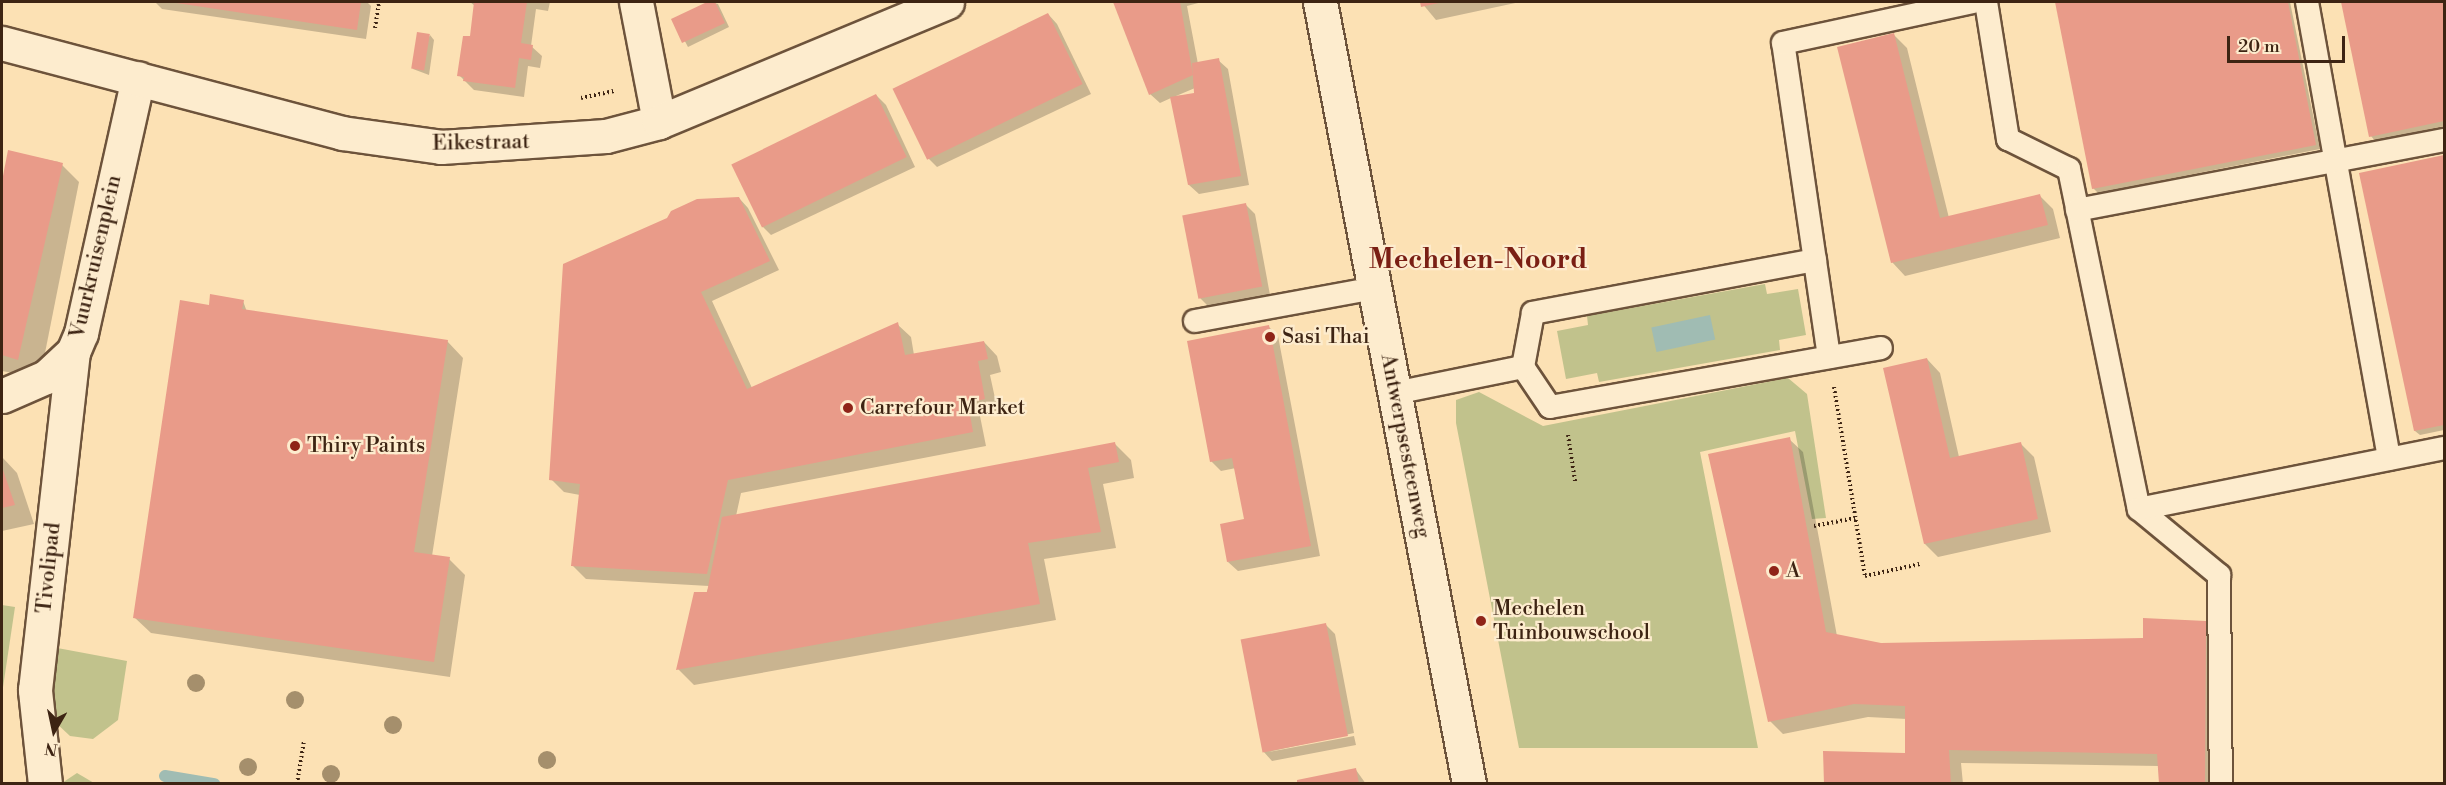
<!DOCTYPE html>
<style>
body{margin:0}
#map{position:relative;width:2446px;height:785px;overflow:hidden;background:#fce1b4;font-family:"Libre Bodoni",serif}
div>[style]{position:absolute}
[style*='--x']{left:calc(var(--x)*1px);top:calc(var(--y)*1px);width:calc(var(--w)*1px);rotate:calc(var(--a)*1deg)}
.green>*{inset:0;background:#c1c28c}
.water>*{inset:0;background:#a0bcb3;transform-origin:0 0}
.shadow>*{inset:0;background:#0003}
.stream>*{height:12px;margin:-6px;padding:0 6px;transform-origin:6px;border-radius:6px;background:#a0bcb3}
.building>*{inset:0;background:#e99b89;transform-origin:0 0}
.path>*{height:4px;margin-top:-2px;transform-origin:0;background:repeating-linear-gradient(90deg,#3d2413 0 1.5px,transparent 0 4.5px)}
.roads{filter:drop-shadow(2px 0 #6d533b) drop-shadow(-2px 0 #6d533b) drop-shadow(0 2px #6d533b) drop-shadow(0 -2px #6d533b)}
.service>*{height:22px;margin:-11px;padding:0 11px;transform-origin:11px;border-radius:11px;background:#fdecce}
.minor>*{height:33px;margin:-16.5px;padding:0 16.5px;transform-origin:16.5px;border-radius:16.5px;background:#fdecce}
.tertiary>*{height:33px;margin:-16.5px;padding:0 16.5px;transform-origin:16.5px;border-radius:16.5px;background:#fdecce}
.secondary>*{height:33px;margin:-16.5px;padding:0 16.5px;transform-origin:16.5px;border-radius:16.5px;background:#fdecce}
.trees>*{width:18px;height:18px;margin:-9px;border-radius:50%;background:#a58f6c}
.dots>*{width:16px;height:16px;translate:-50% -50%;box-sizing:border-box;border:3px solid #fdecce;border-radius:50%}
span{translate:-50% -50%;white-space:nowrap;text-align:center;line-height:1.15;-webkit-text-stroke:4.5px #fdecce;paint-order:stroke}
.street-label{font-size:21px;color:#3d2413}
.poi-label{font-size:21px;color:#3d2413}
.left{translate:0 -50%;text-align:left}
.district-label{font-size:27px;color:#7a1f14;font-weight:700}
.frame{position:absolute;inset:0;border:3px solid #3d2413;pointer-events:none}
.north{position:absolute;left:24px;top:701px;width:60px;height:60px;-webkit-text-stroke:4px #fdecce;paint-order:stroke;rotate:189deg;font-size:16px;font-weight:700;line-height:24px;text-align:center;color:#3d2413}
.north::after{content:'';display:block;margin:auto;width:21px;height:27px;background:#3d2413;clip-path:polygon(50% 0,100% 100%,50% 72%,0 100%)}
.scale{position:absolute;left:2227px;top:36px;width:118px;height:27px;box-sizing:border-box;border:3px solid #3d2413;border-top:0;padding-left:8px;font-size:18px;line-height:21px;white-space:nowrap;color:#3d2413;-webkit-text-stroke:4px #fdecce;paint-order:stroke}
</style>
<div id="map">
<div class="green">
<i style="clip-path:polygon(1765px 284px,1767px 294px,1798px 289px,1806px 335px,1779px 340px,1780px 350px,1599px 382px,1597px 373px,1566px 379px,1557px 331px,1588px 325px,1587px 316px)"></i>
<i style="clip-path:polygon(1788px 378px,1807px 394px,1826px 518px,1812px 519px,1795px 431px,1700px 452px,1758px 748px,1519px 748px,1456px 423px,1456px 400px,1479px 392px,1543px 426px)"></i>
<i style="clip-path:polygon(2px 605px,15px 607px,2px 694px)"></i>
<i style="clip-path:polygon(52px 647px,127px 661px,118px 720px,93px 739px,70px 736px,55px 722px,47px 691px)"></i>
<i style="clip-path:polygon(77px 773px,94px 783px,62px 783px)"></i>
</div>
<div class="water">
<i style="left:1710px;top:315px;width:25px;height:60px;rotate:78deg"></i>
</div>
<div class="shadow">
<i style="clip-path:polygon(155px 2px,367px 2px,371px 6px,366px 39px,162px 9px)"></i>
<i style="clip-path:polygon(470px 2px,550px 2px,548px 11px,536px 9px,531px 46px,542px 56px,540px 68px,528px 66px,524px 97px,474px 90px,459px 75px,471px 37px,475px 6px)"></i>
<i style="clip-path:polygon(710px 2px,718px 4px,729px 27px,688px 47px,673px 19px)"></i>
<i style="clip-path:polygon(evenodd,1115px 2px,1202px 2px,1187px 6px,1198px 64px,1218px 60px,1228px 69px,1249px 185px,1199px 194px,1189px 185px,1171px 98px,1160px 103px,1150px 94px,1115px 2px,1195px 88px,1195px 94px,1176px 96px,1195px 88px)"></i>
<i style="clip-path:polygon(1421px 2px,1520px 2px,1436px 20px)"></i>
<i style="clip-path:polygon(2056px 2px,2290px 2px,2320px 149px,2098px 193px,2093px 188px)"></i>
<i style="clip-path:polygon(2342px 2px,2444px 2px,2444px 126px,2375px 141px,2371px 136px)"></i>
<i style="clip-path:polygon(1048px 14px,1057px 24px,1091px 94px,937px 167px,928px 158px)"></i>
<i style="clip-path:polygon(430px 35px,434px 40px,429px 75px,413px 69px)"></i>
<i style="clip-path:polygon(1894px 35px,1907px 48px,1949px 218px,2039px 195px,2053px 209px,2060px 238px,1905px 276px,1892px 262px)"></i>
<i style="clip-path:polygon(876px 95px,886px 105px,915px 167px,771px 235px,762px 226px)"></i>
<i style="clip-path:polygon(9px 152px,59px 162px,79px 182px,40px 378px,2px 371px,2px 188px)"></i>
<i style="clip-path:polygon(2444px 157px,2444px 430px,2420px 435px,2415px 431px,2361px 174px)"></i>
<i style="clip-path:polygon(739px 198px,748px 208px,779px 270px,712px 301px,752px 388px,897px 324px,911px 337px,914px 355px,984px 342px,997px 356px,1001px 372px,990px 375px,998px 412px,980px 416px,986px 446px,741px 493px,736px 516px,1114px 443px,1131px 460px,1134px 478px,1103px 484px,1116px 548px,1044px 559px,1056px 620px,694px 685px,678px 669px,709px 586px,586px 579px,573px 566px,580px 495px,564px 492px,551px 479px)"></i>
<i style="clip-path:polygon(1246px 205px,1255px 214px,1270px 295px,1208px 306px,1199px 297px)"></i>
<i style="clip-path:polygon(243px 301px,247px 312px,447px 341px,463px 358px,432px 556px,449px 559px,465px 575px,450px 677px,151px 633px,134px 617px,210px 306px)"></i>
<i style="clip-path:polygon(1269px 327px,1278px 336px,1320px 556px,1238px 571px,1228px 562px,1246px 520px,1236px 468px,1221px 471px,1211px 461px)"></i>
<i style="clip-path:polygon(1927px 359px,1940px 373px,1959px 457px,2020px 443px,2034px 457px,2051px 532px,1938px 557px,1925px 544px)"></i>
<i style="clip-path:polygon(1789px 439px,1803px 452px,1837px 636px,1881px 644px,2144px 639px,2206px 623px,2219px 636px,2221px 784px,2160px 784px,2159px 766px,1961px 763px,1963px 784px,1825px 784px,1907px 754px,1907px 719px,1868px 717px,1783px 734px,1770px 721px)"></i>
<i style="clip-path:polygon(2px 457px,17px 473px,34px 524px,2px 531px)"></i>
<i style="clip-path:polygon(1326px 625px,1335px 634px,1354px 733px,1268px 752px,1354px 736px,1356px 745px,1272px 761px,1263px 751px)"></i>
<i style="clip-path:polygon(1356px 770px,1366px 784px,1299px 784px)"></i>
</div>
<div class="stream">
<i style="--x:165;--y:776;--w:50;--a:9.3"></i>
</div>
<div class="building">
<i style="clip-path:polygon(170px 2px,361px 2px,357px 30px)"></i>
<i style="clip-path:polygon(474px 2px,527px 2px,521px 43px,533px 45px,531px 60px,519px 58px,515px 88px,463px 81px,464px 77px,457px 76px,463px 36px,470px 36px)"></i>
<i style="clip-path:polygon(707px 2px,715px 2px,725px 23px,682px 43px,671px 19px)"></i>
<i style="clip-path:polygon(1113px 2px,1180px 2px,1193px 75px,1149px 95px)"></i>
<i style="clip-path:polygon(1420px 2px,1443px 2px,1421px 7px)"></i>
<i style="clip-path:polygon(2055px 2px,2288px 2px,2316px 145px,2092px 189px)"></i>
<i style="clip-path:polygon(2341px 2px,2444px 2px,2444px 121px,2369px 137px)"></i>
<i style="left:1048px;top:13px;width:79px;height:173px;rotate:64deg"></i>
<i style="left:417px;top:32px;width:13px;height:37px;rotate:9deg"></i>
<i style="clip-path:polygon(1894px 33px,1940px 218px,2040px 194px,2048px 225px,1891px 263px,1837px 47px)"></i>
<i style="clip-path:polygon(1219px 58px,1241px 176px,1188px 185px,1170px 97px,1194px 93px,1192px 63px)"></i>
<i style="left:876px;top:94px;width:70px;height:161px;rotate:64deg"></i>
<i style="clip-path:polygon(8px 150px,63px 163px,18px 360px,2px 355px,2px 181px)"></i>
<i style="clip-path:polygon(2444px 155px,2444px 425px,2414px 431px,2359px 173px)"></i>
<i style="clip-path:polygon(739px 197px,770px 261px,701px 292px,747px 389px,898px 322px,905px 355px,984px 341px,988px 359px,978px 361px,985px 399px,968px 403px,973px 432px,728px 480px,707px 574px,571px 566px,580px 484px,549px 480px,563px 264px,667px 218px,671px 211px,697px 199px)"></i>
<i style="left:1246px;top:203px;width:85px;height:65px;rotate:79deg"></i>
<i style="clip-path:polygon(210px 294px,244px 300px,242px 309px,448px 340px,414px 552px,450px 557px,434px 662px,133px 618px,180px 300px,209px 305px)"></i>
<i style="clip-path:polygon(1269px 325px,1311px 546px,1227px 562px,1220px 524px,1244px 519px,1232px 458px,1210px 462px,1187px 341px)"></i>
<i style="clip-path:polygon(1927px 358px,1950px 458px,2021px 442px,2038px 519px,1924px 544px,1883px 368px)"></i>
<i style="clip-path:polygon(1790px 437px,1826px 632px,1881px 643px,2143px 638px,2143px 618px,2206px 621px,2205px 784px,2159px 784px,2157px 754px,1949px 750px,1951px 784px,1824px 784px,1823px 751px,1905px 753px,1905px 706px,1854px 704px,1768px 722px,1708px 454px)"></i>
<i style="clip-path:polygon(1115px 442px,1119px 462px,1088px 468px,1101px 532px,1028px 543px,1040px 604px,676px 670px,694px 592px,707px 592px,722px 517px)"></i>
<i style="clip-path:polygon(2px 467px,15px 505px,2px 508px)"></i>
<i style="left:1326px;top:623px;width:115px;height:87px;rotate:79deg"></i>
<i style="clip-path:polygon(1356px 768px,1359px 784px,1297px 784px,1297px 780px)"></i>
</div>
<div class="path">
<i style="--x:375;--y:28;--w:26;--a:-81"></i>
<i style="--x:581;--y:98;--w:35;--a:-12"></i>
<i style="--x:1834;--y:387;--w:192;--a:80.7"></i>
<i style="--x:1865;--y:576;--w:56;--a:-12.3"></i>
<i style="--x:1568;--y:435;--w:47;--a:81.3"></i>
<i style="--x:1814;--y:526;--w:42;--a:-11"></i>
<i style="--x:297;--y:784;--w:44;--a:-80.8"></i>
</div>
<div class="roads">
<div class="service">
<i style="--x:1986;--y:2;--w:139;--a:80.9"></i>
<i style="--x:2008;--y:139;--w:68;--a:26.2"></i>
<i style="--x:2069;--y:169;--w:347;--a:78.4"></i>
<i style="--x:2139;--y:509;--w:104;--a:39.5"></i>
<i style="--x:2219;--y:575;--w:209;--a:89.5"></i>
<i style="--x:2307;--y:2;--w:464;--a:79.8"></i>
<i style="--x:2077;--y:210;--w:374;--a:-10.8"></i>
<i style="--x:1815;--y:260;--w:287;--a:169.4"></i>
<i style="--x:1533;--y:313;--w:55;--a:100.5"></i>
<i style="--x:1523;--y:367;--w:48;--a:56"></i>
<i style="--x:1550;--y:407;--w:336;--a:-10.1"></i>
<i style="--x:1195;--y:321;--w:183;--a:-10.4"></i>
<i style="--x:1829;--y:357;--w:317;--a:-98.3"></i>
<i style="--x:1783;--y:43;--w:194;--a:-12.2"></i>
<i style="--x:1395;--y:393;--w:131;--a:-11.5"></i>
<i style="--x:2139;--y:509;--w:311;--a:-11.3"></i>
</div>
<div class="minor">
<i style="--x:636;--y:2;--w:122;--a:79.1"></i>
<i style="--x:2;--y:396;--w:48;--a:-23.4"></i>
<i style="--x:46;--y:377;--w:37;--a:-43"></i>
<i style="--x:73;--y:352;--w:21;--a:-67"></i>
<i style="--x:81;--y:333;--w:261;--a:-77.4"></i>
<i style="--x:45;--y:784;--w:95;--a:-96.1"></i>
<i style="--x:35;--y:690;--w:340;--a:-83.6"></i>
</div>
<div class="tertiary">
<i style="--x:2;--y:43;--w:352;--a:14.8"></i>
<i style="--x:342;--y:133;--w:100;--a:8"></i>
<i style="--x:441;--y:147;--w:165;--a:-3.8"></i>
<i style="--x:606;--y:136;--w:55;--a:-14.8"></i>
<i style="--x:659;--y:122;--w:312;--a:-22.6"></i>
</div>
<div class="secondary">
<i style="--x:1320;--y:2;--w:796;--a:79.21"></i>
</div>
</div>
<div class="trees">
<i style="left:196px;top:683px"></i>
<i style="left:295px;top:700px"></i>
<i style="left:393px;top:725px"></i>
<i style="left:547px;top:760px"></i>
<i style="left:248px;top:767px"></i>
<i style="left:331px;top:774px"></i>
</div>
<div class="dots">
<i style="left:1270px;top:337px;background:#8f2418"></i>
<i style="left:848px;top:408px;background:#8f2418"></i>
<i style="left:295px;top:446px;background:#8f2418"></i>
<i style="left:1774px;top:571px;background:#8f2418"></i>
<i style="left:1481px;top:621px;background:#8f2418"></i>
</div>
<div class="street-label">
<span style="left:481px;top:143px;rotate:-1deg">Eikestraat</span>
<span style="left:96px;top:257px;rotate:-77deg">Vuurkruisenplein</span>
<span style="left:1405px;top:446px;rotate:79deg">Antwerpsesteenweg</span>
<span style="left:49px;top:568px;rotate:-84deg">Tivolipad</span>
</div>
<div class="poi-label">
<span class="left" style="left:1282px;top:337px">Sasi Thai</span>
<span class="left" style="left:860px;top:408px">Carrefour Market</span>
<span class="left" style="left:307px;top:446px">Thiry Paints</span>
<span class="left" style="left:1786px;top:571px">A</span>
<span class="left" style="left:1493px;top:621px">Mechelen<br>Tuinbouwschool</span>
</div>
<div class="district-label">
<span style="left:1478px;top:261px">Mechelen-Noord</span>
</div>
<div class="frame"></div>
<div class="north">N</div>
<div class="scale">20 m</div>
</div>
